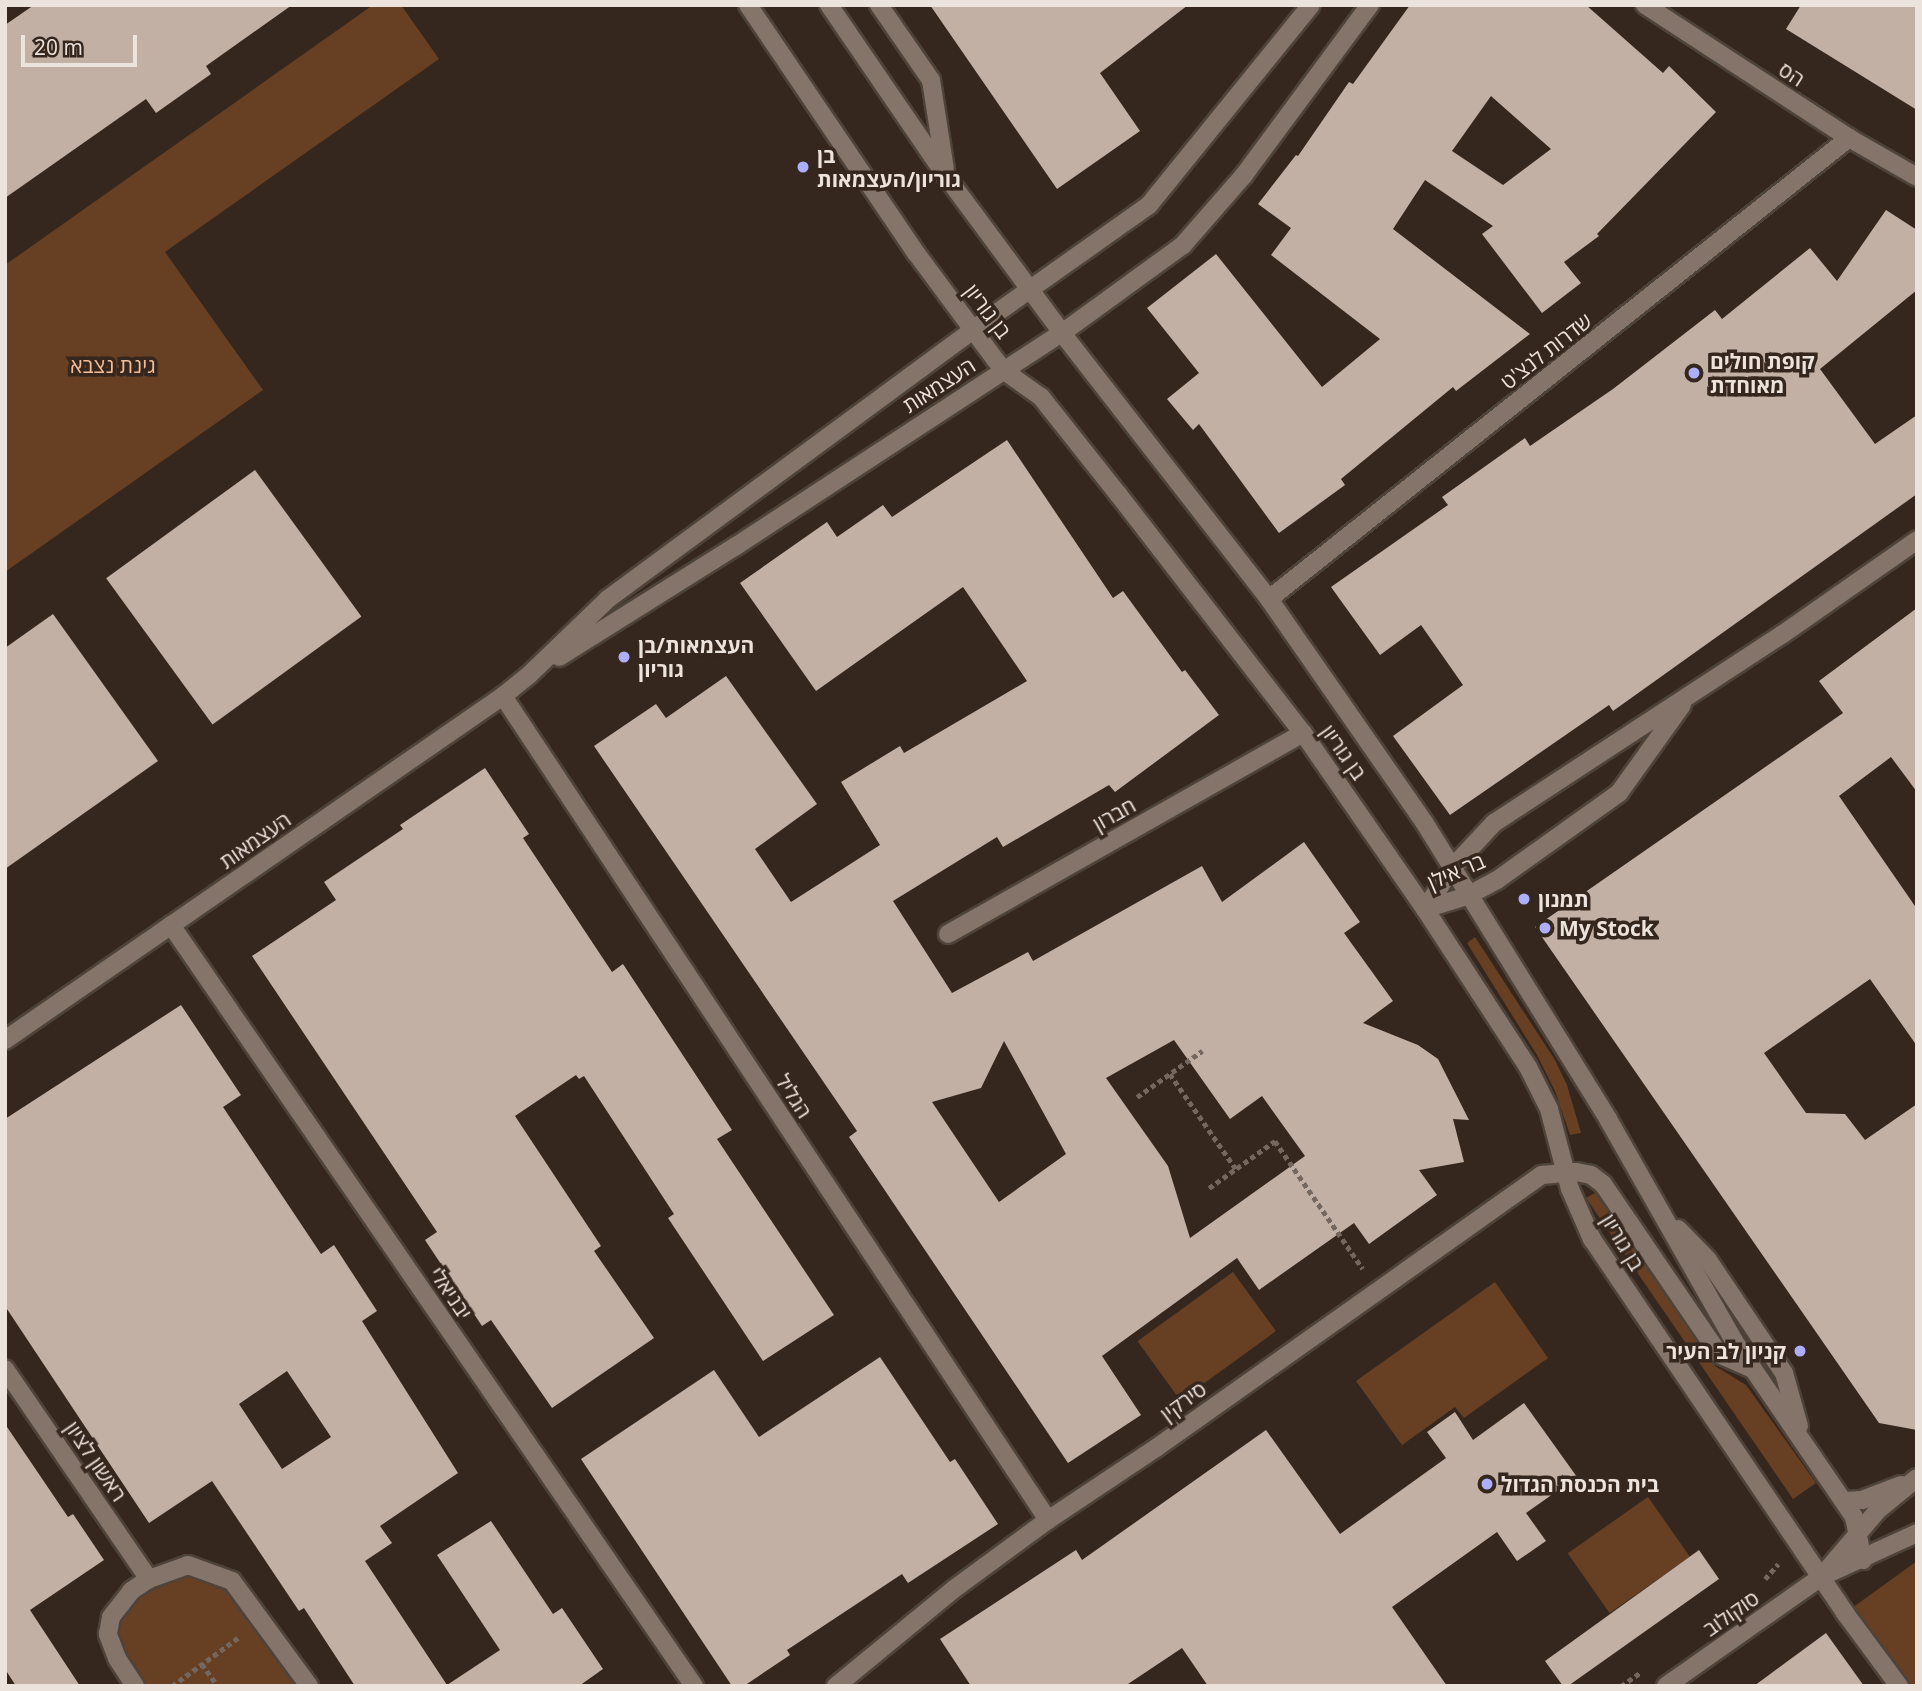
<!DOCTYPE html>
<meta charset="utf-8">
<style>
body{margin:0}
#map{position:relative;width:1922px;height:1691px;overflow:hidden;background:#35271e;font-family:"Open Sans","Noto Sans Hebrew",sans-serif}
div>[style]{position:absolute}
[style*='--x']{left:calc(var(--x)*1px);top:calc(var(--y)*1px);width:calc(var(--w)*1px);rotate:calc(var(--a)*1deg)}
.green>*{inset:0;background:#674023;transform-origin:0 0}
.building>*{inset:0;background:#c2b0a4;transform-origin:0 0}
.path>*{height:4.5px;margin-top:-2.25px;transform-origin:0;background:repeating-linear-gradient(90deg,#74675f 0 5px,transparent 0 8.5px)}
.roads{filter:drop-shadow(2px 0 #4e433a) drop-shadow(-2px 0 #4e433a) drop-shadow(0 2px #4e433a) drop-shadow(0 -2px #4e433a)}
.minor>*{height:18px;margin:-9px;padding:0 9px;transform-origin:9px;border-radius:9px;background:#857469}
.dots>*{width:19px;height:19px;translate:-50% -50%;box-sizing:border-box;border:4px solid #35271e;border-radius:50%}
span{translate:-50% -50%;white-space:nowrap;text-align:center;line-height:1.15;-webkit-text-stroke:7px #35271e;paint-order:stroke}
.street-label{font-size:21px;color:#ede3dd}
.poi-label{font-size:21px;color:#ede3dd;font-weight:700}
.left{translate:0 -50%;text-align:left}
.right{translate:-100% -50%;text-align:right}
.park-label{font-size:21px;color:#f7bc94}
.frame{position:absolute;inset:0;border:7px solid #ede3dd;pointer-events:none}
.scale{position:absolute;left:21px;top:35px;width:116px;height:32px;box-sizing:border-box;border:4px solid #ede3dd;border-top:0;padding-left:9px;font-size:21px;line-height:24px;white-space:nowrap;color:#ede3dd;-webkit-text-stroke:5px #35271e;paint-order:stroke}
</style>
<div id="map">
<div class="green">
<i style="clip-path:polygon(373px 5px,401px 5px,439px 59px,165px 252px,263px 390px,5px 572px,5px 265px)"></i>
<i style="clip-path:polygon(1475px 937px,1555px 1060px,1567px 1085px,1581px 1133px,1570px 1135px,1555px 1091px,1537px 1055px,1467px 943px)"></i>
<i style="clip-path:polygon(1595px 1193px,1715px 1366px,1746px 1385px,1816px 1483px,1793px 1499px,1586px 1198px)"></i>
<i style="left:1233px;top:1272px;width:73px;height:118px;rotate:54deg"></i>
<i style="clip-path:polygon(1495px 1282px,1548px 1358px,1464px 1418px,1455px 1407px,1402px 1445px,1356px 1381px)"></i>
<i style="left:1648px;top:1497px;width:73px;height:98px;rotate:55deg"></i>
<i style="clip-path:polygon(1917px 1561px,1917px 1686px,1899px 1686px,1845px 1613px)"></i>
<i style="clip-path:polygon(168px 1570px,232px 1581px,309px 1686px,135px 1686px,117px 1658px,111px 1617px)"></i>
</div>
<div class="building">
<i style="clip-path:polygon(34px 5px,292px 5px,206px 66px,211px 74px,156px 113px,146px 99px,5px 198px,5px 25px)"></i>
<i style="clip-path:polygon(930px 5px,1188px 5px,1100px 73px,1140px 131px,1057px 189px)"></i>
<i style="clip-path:polygon(evenodd,1410px 5px,1586px 5px,1663px 73px,1669px 66px,1716px 112px,1597px 234px,1599px 236px,1564px 262px,1581px 283px,1542px 313px,1482px 234px,1493px 226px,1425px 180px,1393px 229px,1530px 334px,1456px 391px,1453px 387px,1341px 479px,1345px 485px,1279px 533px,1199px 424px,1193px 430px,1167px 399px,1199px 373px,1147px 308px,1216px 254px,1322px 387px,1380px 339px,1271px 255px,1291px 228px,1258px 204px,1296px 155px,1298px 156px,1349px 82px,1353px 84px,1410px 5px,1491px 96px,1551px 149px,1503px 185px,1452px 151px,1491px 96px)"></i>
<i style="clip-path:polygon(1801px 5px,1917px 5px,1917px 110px,1786px 29px)"></i>
<i style="clip-path:polygon(1886px 210px,1917px 230px,1917px 290px,1820px 369px,1875px 444px,1917px 415px,1917px 494px,1613px 711px,1609px 705px,1450px 815px,1393px 736px,1463px 685px,1421px 625px,1380px 655px,1331px 587px,1448px 505px,1442px 497px,1525px 438px,1530px 446px,1613px 389px,1715px 310px,1722px 319px,1810px 248px,1837px 281px)"></i>
<i style="clip-path:polygon(evenodd,1007px 440px,1113px 598px,1123px 591px,1182px 672px,1185px 670px,1219px 715px,1115px 792px,1109px 785px,1003px 847px,997px 837px,893px 901px,952px 993px,1028px 952px,1033px 961px,1202px 866px,1222px 902px,1304px 842px,1360px 922px,1344px 933px,1393px 1001px,1363px 1023px,1418px 1045px,1438px 1059px,1469px 1120px,1453px 1119px,1464px 1162px,1419px 1170px,1437px 1195px,1369px 1244px,1354px 1223px,1259px 1290px,1237px 1258px,1102px 1356px,1141px 1415px,1068px 1463px,849px 1137px,857px 1131px,594px 746px,656px 704px,666px 718px,726px 676px,817px 804px,755px 849px,791px 902px,880px 845px,841px 782px,900px 746px,904px 753px,1027px 681px,963px 587px,816px 691px,740px 583px,827px 522px,837px 537px,883px 505px,892px 517px,1007px 440px,1174px 1040px,1230px 1119px,1262px 1096px,1305px 1156px,1190px 1238px,1168px 1166px,1106px 1078px,1174px 1040px,1007px 440px,1004px 1041px,1066px 1154px,999px 1202px,932px 1102px,981px 1088px,1004px 1041px)"></i>
<i style="left:255px;top:470px;width:181px;height:184px;rotate:54deg"></i>
<i style="clip-path:polygon(1917px 608px,1917px 792px,1891px 757px,1839px 796px,1917px 909px,1917px 1046px,1870px 979px,1764px 1053px,1806px 1113px,1845px 1114px,1865px 1140px,1917px 1104px,1917px 1430px,1879px 1423px,1535px 927px,1843px 713px,1819px 681px)"></i>
<i style="clip-path:polygon(53px 614px,158px 761px,5px 869px,5px 648px)"></i>
<i style="clip-path:polygon(485px 768px,529px 834px,523px 838px,612px 972px,623px 964px,732px 1130px,717px 1139px,834px 1315px,763px 1361px,668px 1218px,674px 1214px,584px 1076px,579px 1079px,576px 1075px,515px 1116px,601px 1246px,594px 1251px,654px 1338px,552px 1408px,491px 1320px,482px 1326px,425px 1240px,437px 1232px,252px 956px,336px 900px,324px 882px,403px 829px,400px 825px)"></i>
<i style="clip-path:polygon(evenodd,181px 1005px,241px 1095px,223px 1107px,321px 1254px,334px 1245px,377px 1311px,362px 1321px,458px 1473px,380px 1526px,392px 1543px,365px 1561px,447px 1685px,500px 1650px,437px 1555px,491px 1521px,553px 1614px,562px 1608px,603px 1669px,579px 1686px,355px 1686px,304px 1608px,299px 1611px,212px 1481px,149px 1523px,5px 1306px,5px 1119px,181px 1005px,287px 1371px,331px 1437px,282px 1469px,239px 1404px,287px 1371px)"></i>
<i style="clip-path:polygon(880px 1357px,950px 1462px,955px 1459px,998px 1524px,908px 1583px,902px 1574px,787px 1650px,790px 1655px,744px 1686px,732px 1686px,581px 1459px,714px 1370px,759px 1437px)"></i>
<i style="clip-path:polygon(1524px 1403px,1577px 1477px,1526px 1513px,1546px 1541px,1517px 1561px,1497px 1532px,1392px 1607px,1447px 1686px,1208px 1686px,1182px 1648px,1125px 1686px,971px 1686px,940px 1639px,1076px 1550px,1082px 1560px,1266px 1430px,1340px 1534px,1446px 1458px,1427px 1432px,1455px 1412px,1473px 1440px)"></i>
<i style="clip-path:polygon(5px 1424px,68px 1517px,73px 1514px,104px 1560px,30px 1610px,80px 1686px,16px 1686px,5px 1669px)"></i>
<i style="clip-path:polygon(1699px 1550px,1719px 1579px,1568px 1686px,1563px 1686px,1545px 1661px)"></i>
<i style="clip-path:polygon(1826px 1633px,1864px 1686px,1754px 1686px)"></i>
</div>
<div class="path">
<i style="--x:1170;--y:1074;--w:116;--a:55.2"></i>
<i style="--x:1137;--y:1097;--w:80;--a:-35.3"></i>
<i style="--x:1209;--y:1188;--w:81;--a:-35.5"></i>
<i style="--x:1275;--y:1141;--w:155;--a:55.5"></i>
<i style="--x:1765;--y:1579;--w:20;--a:-49"></i>
<i style="--x:202;--y:1664;--w:27;--a:54"></i>
<i style="--x:172;--y:1686;--w:83;--a:-36.2"></i>
<i style="--x:1621;--y:1686;--w:24;--a:-35"></i>
</div>
<div class="roads">
<div class="minor">
<i style="--x:748;--y:5;--w:300;--a:55.9"></i>
<i style="--x:916;--y:253;--w:146;--a:53.4"></i>
<i style="--x:1003;--y:370;--w:47;--a:35.4"></i>
<i style="--x:1041;--y:397;--w:124;--a:51.6"></i>
<i style="--x:1118;--y:494;--w:302;--a:52.3"></i>
<i style="--x:1303;--y:733;--w:214;--a:55.3"></i>
<i style="--x:1425;--y:909;--w:189;--a:56.9"></i>
<i style="--x:1528;--y:1067;--w:47;--a:63.4"></i>
<i style="--x:1549;--y:1109;--w:83;--a:75.3"></i>
<i style="--x:1570;--y:1189;--w:55;--a:66.3"></i>
<i style="--x:1592;--y:1239;--w:452;--a:55.9"></i>
<i style="--x:1845;--y:1613;--w:91;--a:53.5"></i>
<i style="--x:829;--y:5;--w:207;--a:55.6"></i>
<i style="--x:946;--y:176;--w:195;--a:53.5"></i>
<i style="--x:1062;--y:333;--w:337;--a:52.1"></i>
<i style="--x:1269;--y:599;--w:272;--a:55.2"></i>
<i style="--x:1424;--y:822;--w:349;--a:58.2"></i>
<i style="--x:1608;--y:1119;--w:255;--a:60.4"></i>
<i style="--x:1734;--y:1341;--w:213;--a:55.7"></i>
<i style="--x:1854;--y:1517;--w:44;--a:78.2"></i>
<i style="--x:879;--y:5;--w:91;--a:55.3"></i>
<i style="--x:931;--y:80;--w:90;--a:81.1"></i>
<i style="--x:1645;--y:5;--w:244;--a:33.1"></i>
<i style="--x:1849;--y:138;--w:78;--a:29.8"></i>
<i style="--x:1269;--y:599;--w:741;--a:-38.48"></i>
<i style="--x:559;--y:657;--w:209;--a:-32.1"></i>
<i style="--x:736;--y:546;--w:389;--a:-33.2"></i>
<i style="--x:1062;--y:333;--w:150;--a:-36"></i>
<i style="--x:1183;--y:245;--w:93;--a:-48.9"></i>
<i style="--x:1244;--y:175;--w:212;--a:-53.5"></i>
<i style="--x:503;--y:696;--w:988;--a:56.52"></i>
<i style="--x:1425;--y:909;--w:49;--a:-56.6"></i>
<i style="--x:1452;--y:868;--w:62;--a:-47"></i>
<i style="--x:1494;--y:823;--w:345;--a:-33.2"></i>
<i style="--x:1783;--y:634;--w:164;--a:-35"></i>
<i style="--x:1425;--y:909;--w:44;--a:-17.2"></i>
<i style="--x:1467;--y:896;--w:34;--a:-28"></i>
<i style="--x:1497;--y:880;--w:150;--a:-35.5"></i>
<i style="--x:1619;--y:793;--w:108;--a:-54.4"></i>
<i style="--x:171;--y:925;--w:923;--a:55.5"></i>
<i style="--x:948;--y:934;--w:408;--a:-29.5"></i>
<i style="--x:5;--y:1040;--w:605;--a:-34.64"></i>
<i style="--x:503;--y:696;--w:33;--a:-39"></i>
<i style="--x:529;--y:675;--w:110;--a:-43.9"></i>
<i style="--x:608;--y:599;--w:455;--a:-36.4"></i>
<i style="--x:974;--y:329;--w:214;--a:-35.3"></i>
<i style="--x:1149;--y:205;--w:257;--a:-51"></i>
<i style="--x:1678;--y:1229;--w:43;--a:45.9"></i>
<i style="--x:1708;--y:1260;--w:136;--a:56.1"></i>
<i style="--x:1784;--y:1373;--w:55;--a:74.2"></i>
<i style="--x:5;--y:1369;--w:255;--a:55.6"></i>
<i style="--x:1845;--y:1501;--w:17;--a:-3"></i>
<i style="--x:1862;--y:1500;--w:42;--a:-21"></i>
<i style="--x:1825;--y:1575;--w:101;--a:-24.5"></i>
<i style="--x:135;--y:1686;--w:33;--a:-123"></i>
<i style="--x:117;--y:1658;--w:26;--a:-111"></i>
<i style="--x:108;--y:1634;--w:17;--a:-80"></i>
<i style="--x:111;--y:1617;--w:33;--a:-52"></i>
<i style="--x:131;--y:1591;--w:22;--a:-34"></i>
<i style="--x:149;--y:1579;--w:41;--a:-19.7"></i>
<i style="--x:188;--y:1565;--w:47;--a:20"></i>
<i style="--x:232;--y:1581;--w:130;--a:53.7"></i>
<i style="--x:836;--y:1686;--w:153;--a:-39.4"></i>
<i style="--x:954;--y:1589;--w:117;--a:-36.3"></i>
<i style="--x:1048;--y:1520;--w:130;--a:-33.7"></i>
<i style="--x:1156;--y:1448;--w:473;--a:-35.3"></i>
<i style="--x:1542;--y:1175;--w:34;--a:-5"></i>
<i style="--x:1576;--y:1172;--w:15;--a:11"></i>
<i style="--x:1591;--y:1175;--w:15;--a:37"></i>
<i style="--x:1603;--y:1184;--w:206;--a:55.7"></i>
<i style="--x:1719;--y:1354;--w:37;--a:24"></i>
<i style="--x:1666;--y:1686;--w:189;--a:-35.1"></i>
<i style="--x:1821;--y:1577;--w:88;--a:-49.6"></i>
<i style="--x:1878;--y:1510;--w:50;--a:-39.4"></i>
</div>
</div>
<div class="dots">
<i style="left:803px;top:167px;background:#adaffb"></i>
<i style="left:1694px;top:373px;background:#adaffb"></i>
<i style="left:624px;top:657px;background:#adaffb"></i>
<i style="left:1524px;top:899px;background:#adaffb"></i>
<i style="left:1545px;top:928px;background:#adaffb"></i>
<i style="left:1800px;top:1351px;background:#adaffb"></i>
<i style="left:1487px;top:1484px;background:#adaffb"></i>
</div>
<div class="street-label">
<span style="left:1792px;top:74px;rotate:33deg">הס</span>
<span style="left:988px;top:311px;rotate:53deg">בן גוריון</span>
<span style="left:1546px;top:351px;rotate:-38deg">שדרות לנצ'ט</span>
<span style="left:939px;top:385px;rotate:-33deg">העצמאות</span>
<span style="left:1344px;top:752px;rotate:55deg">בן גוריון</span>
<span style="left:1114px;top:814px;rotate:-29deg">חברון</span>
<span style="left:255px;top:840px;rotate:-35deg">העצמאות</span>
<span style="left:1456px;top:871px;rotate:-23deg">בר אילן</span>
<span style="left:794px;top:1096px;rotate:57deg">הגליל</span>
<span style="left:1623px;top:1242px;rotate:59deg">בן גוריון</span>
<span style="left:451px;top:1293px;rotate:56deg">יבניאלי</span>
<span style="left:1183px;top:1401px;rotate:-36deg">סירקין</span>
<span style="left:96px;top:1461px;rotate:56deg">ראשון לציון</span>
<span style="left:1731px;top:1613px;rotate:-35deg">סוקולוב</span>
</div>
<div class="poi-label">
<span class="left" style="left:817px;top:167px">בן<br>גוריון/העצמאות</span>
<span class="left" style="left:1710px;top:373px">קופת חולים<br>מאוחדת</span>
<span class="left" style="left:638px;top:657px">העצמאות/בן<br>גוריון</span>
<span class="left" style="left:1538px;top:899px">תמנון</span>
<span class="left" style="left:1559px;top:928px">My Stock</span>
<span class="right" style="left:1786px;top:1351px">קניון לב העיר</span>
<span class="left" style="left:1501px;top:1484px">בית הכנסת הגדול</span>
</div>
<div class="park-label">
<span style="left:113px;top:365px">גינת נצבא</span>
</div>
<div class="frame"></div>
<div class="scale">20 m</div>
</div>
